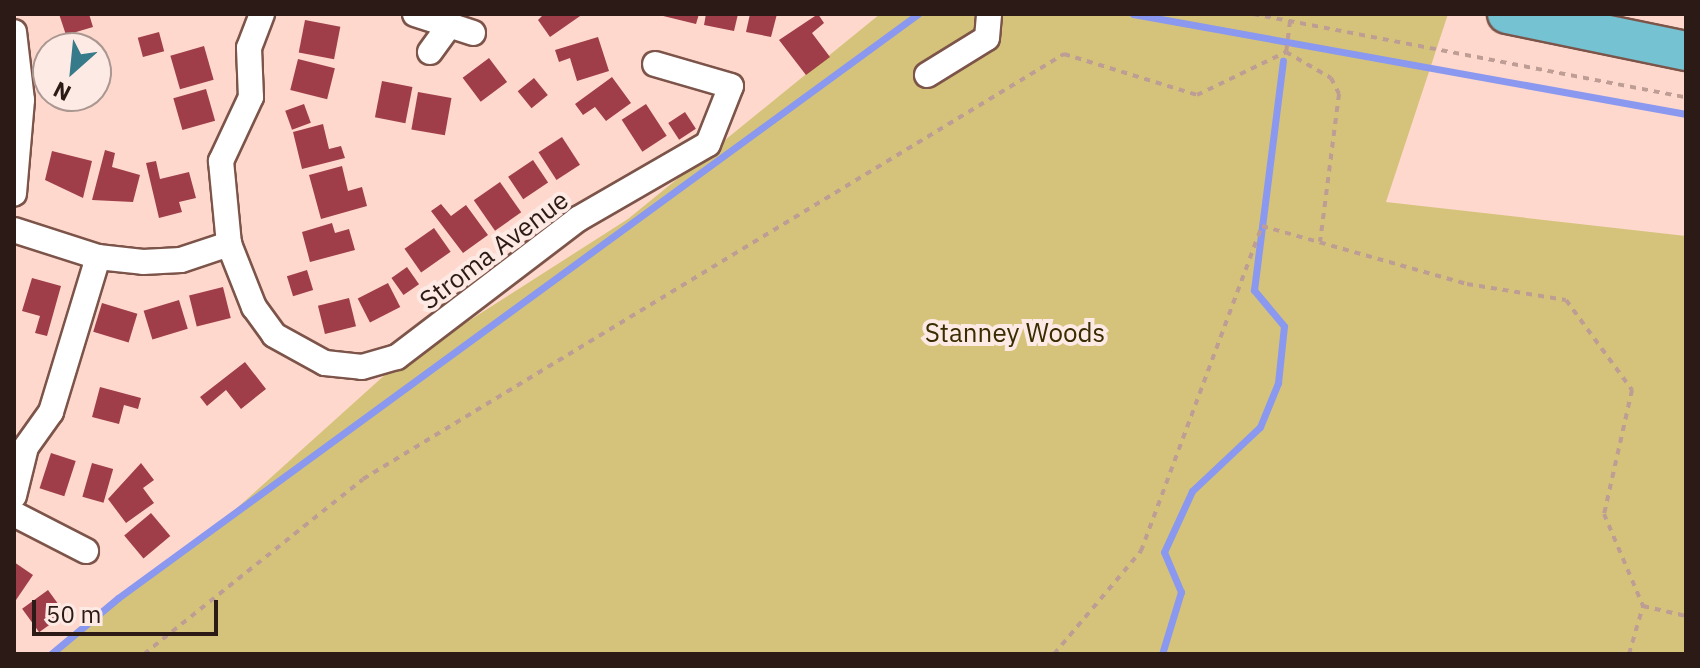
<!DOCTYPE html>
<style>
body{margin:0}
#map{position:relative;width:1700px;height:668px;overflow:hidden;background:#fed8cd;font-family:"IBM Plex Sans",sans-serif}
div>[style]{position:absolute}
[style*='--x']{left:calc(var(--x)*1px);top:calc(var(--y)*1px);width:calc(var(--w)*1px);rotate:calc(var(--a)*1deg)}
.green>*{inset:0;background:#d5c37b}
.stream>*{height:7px;margin:-3.5px;padding:0 3.5px;transform-origin:3.5px;border-radius:3.5px;background:#8a98ef}
.building>*{inset:0;background:#9f3e49;transform-origin:0 0}
.path>*{height:4px;margin-top:-2px;transform-origin:0;background:repeating-linear-gradient(90deg,#bd9d94 0 6px,transparent 0 12px)}
.roads{filter:drop-shadow(2px 0 #7c5449) drop-shadow(-2px 0 #7c5449) drop-shadow(0 2px #7c5449) drop-shadow(0 -2px #7c5449)}
.street>*{height:24px;margin:-12px;padding:0 12px;transform-origin:12px;border-radius:12px;background:#fff}
.primary>*{height:38px;margin:-19px;padding:0 19px;transform-origin:19px;border-radius:19px;background:#75c2d2}
span{translate:-50% -50%;white-space:nowrap;text-align:center;line-height:1.15;-webkit-text-stroke:8px #feeae4;paint-order:stroke}
.street-label{font-size:26px;color:#2b1a15}
.park-label{font-size:26px;color:#372d00}
.frame{position:absolute;inset:0;border:16px solid #2b1a15;pointer-events:none}
.north{position:absolute;left:32px;top:32px;width:80px;height:80px;box-sizing:border-box;background:#feeae4;border:2px solid #aa9791;border-radius:50%;rotate:207deg;font-size:22px;font-weight:700;line-height:32px;text-align:center;color:#2b1a15}
.north::after{content:'';display:block;margin:auto;width:28px;height:36px;background:#377a8a;clip-path:polygon(50% 0,100% 100%,50% 72%,0 100%)}
.scale{position:absolute;left:32px;top:600px;width:186px;height:36px;box-sizing:border-box;border:4px solid #2b1a15;border-top:0;padding-left:10px;font-size:24px;line-height:28px;white-space:nowrap;color:#2b1a15;-webkit-text-stroke:6px #feeae4;paint-order:stroke}
</style>
<div id="map">
<div class="green">
<i style="clip-path:polygon(880px 14px,1448px 14px,1386px 202px,1686px 236px,1686px 654px,51px 654px,217px 526px,387px 373px,628px 219px)"></i>
</div>
<div class="stream">
<i style="--x:1133;--y:14;--w:562;--a:10.25"></i>
<i style="--x:51;--y:654;--w:87;--a:-39.9"></i>
<i style="--x:118;--y:598;--w:990;--a:-36.13"></i>
<i style="--x:1162;--y:654;--w:65;--a:-73"></i>
<i style="--x:1181;--y:592;--w:43;--a:-113"></i>
<i style="--x:1164;--y:552;--w:67;--a:-65.3"></i>
<i style="--x:1192;--y:491;--w:93;--a:-43.3"></i>
<i style="--x:1260;--y:427;--w:48;--a:-67.8"></i>
<i style="--x:1278;--y:383;--w:57;--a:-84"></i>
<i style="--x:1284;--y:326;--w:47;--a:-129.8"></i>
<i style="--x:1254;--y:290;--w:231;--a:-82.8"></i>
</div>
<div class="building">
<i style="clip-path:polygon(59px 14px,89px 14px,93px 27px,66px 35px)"></i>
<i style="clip-path:polygon(544px 14px,583px 14px,550px 37px,538px 20px)"></i>
<i style="clip-path:polygon(655px 14px,699px 14px,696px 24px)"></i>
<i style="clip-path:polygon(706px 14px,738px 14px,734px 31px,704px 25px)"></i>
<i style="clip-path:polygon(750px 14px,777px 14px,771px 37px,746px 32px)"></i>
<i style="clip-path:polygon(818px 14px,824px 23px,812px 33px,830px 57px,806px 75px,779px 40px)"></i>
<i style="left:305px;top:20px;width:36px;height:33px;rotate:11deg"></i>
<i style="left:159px;top:32px;width:20px;height:22px;rotate:75deg"></i>
<i style="clip-path:polygon(88px 36px,92px 48px,52px 48px,52px 47px)"></i>
<i style="clip-path:polygon(598px 37px,609px 71px,577px 81px,570px 58px,559px 62px,555px 50px)"></i>
<i style="left:204px;top:46px;width:35px;height:35px;rotate:74deg"></i>
<i style="left:489px;top:58px;width:30px;height:33px;rotate:53deg"></i>
<i style="left:298px;top:59px;width:38px;height:32px;rotate:14deg"></i>
<i style="clip-path:polygon(612px 77px,631px 103px,606px 121px,595px 107px,583px 115px,575px 104px)"></i>
<i style="left:534px;top:78px;width:22px;height:21px;rotate:51deg"></i>
<i style="left:382px;top:81px;width:31px;height:37px;rotate:11deg"></i>
<i style="left:206px;top:89px;width:33px;height:34px;rotate:74deg"></i>
<i style="left:418px;top:92px;width:34px;height:38px;rotate:10deg"></i>
<i style="clip-path:polygon(62px 96px,95px 96px,97px 102px,66px 110px)"></i>
<i style="left:304px;top:104px;width:20px;height:20px;rotate:70deg"></i>
<i style="left:646px;top:104px;width:38px;height:29px;rotate:57deg"></i>
<i style="left:685px;top:112px;width:20px;height:20px;rotate:57deg"></i>
<i style="clip-path:polygon(323px 124px,329px 149px,341px 146px,345px 158px,302px 169px,293px 132px)"></i>
<i style="left:562px;top:137px;width:33px;height:28px;rotate:57deg"></i>
<i style="clip-path:polygon(105px 150px,115px 153px,112px 167px,140px 175px,133px 202px,92px 200px)"></i>
<i style="clip-path:polygon(52px 151px,92px 161px,83px 198px,45px 180px)"></i>
<i style="left:533px;top:160px;width:27px;height:30px;rotate:56deg"></i>
<i style="clip-path:polygon(156px 161px,160px 179px,189px 172px,196px 198px,179px 202px,182px 212px,159px 218px,146px 163px)"></i>
<i style="clip-path:polygon(342px 166px,348px 191px,362px 187px,367px 206px,321px 219px,309px 175px)"></i>
<i style="left:500px;top:182px;width:37px;height:32px;rotate:55deg"></i>
<i style="clip-path:polygon(441px 204px,451px 216px,466px 205px,488px 235px,463px 253px,431px 211px)"></i>
<i style="clip-path:polygon(332px 223px,335px 233px,349px 229px,355px 250px,310px 262px,302px 232px)"></i>
<i style="left:434px;top:228px;width:29px;height:36px;rotate:55deg"></i>
<i style="left:407px;top:267px;width:21px;height:19px;rotate:55deg"></i>
<i style="left:307px;top:270px;width:21px;height:21px;rotate:73deg"></i>
<i style="clip-path:polygon(32px 278px,61px 286px,47px 336px,35px 333px,40px 316px,22px 311px)"></i>
<i style="left:388px;top:283px;width:27px;height:34px;rotate:63deg"></i>
<i style="left:223px;top:287px;width:32px;height:35px;rotate:76deg"></i>
<i style="left:349px;top:298px;width:29px;height:32px;rotate:76deg"></i>
<i style="left:179px;top:300px;width:30px;height:37px;rotate:73deg"></i>
<i style="left:102px;top:303px;width:37px;height:30px;rotate:17deg"></i>
<i style="clip-path:polygon(245px 362px,266px 389px,241px 409px,226px 390px,207px 406px,200px 397px)"></i>
<i style="clip-path:polygon(100px 387px,141px 398px,138px 409px,124px 405px,119px 424px,92px 417px)"></i>
<i style="left:51px;top:453px;width:26px;height:37px;rotate:18deg"></i>
<i style="left:92px;top:463px;width:22px;height:35px;rotate:16deg"></i>
<i style="clip-path:polygon(141px 463px,154px 480px,143px 488px,154px 503px,126px 523px,108px 499px)"></i>
<i style="left:151px;top:513px;width:30px;height:35px;rotate:50deg"></i>
<i style="clip-path:polygon(14px 562px,33px 575px,16px 600px,14px 598px)"></i>
<i style="left:48px;top:590px;width:29px;height:32px;rotate:54deg"></i>
</div>
<div class="path">
<i style="--x:1253;--y:14;--w:441;--a:10.9"></i>
<i style="--x:1290;--y:21;--w:31;--a:97"></i>
<i style="--x:1286;--y:52;--w:52;--a:30"></i>
<i style="--x:1331;--y:78;--w:18;--a:63"></i>
<i style="--x:1339;--y:94;--w:149;--a:97.3"></i>
<i style="--x:144;--y:654;--w:280;--a:-38.6"></i>
<i style="--x:363;--y:479;--w:820;--a:-31.23"></i>
<i style="--x:1064;--y:54;--w:139;--a:17.1"></i>
<i style="--x:1197;--y:95;--w:99;--a:-25.8"></i>
<i style="--x:1054;--y:654;--w:135;--a:-49.8"></i>
<i style="--x:1141;--y:551;--w:347;--a:-69.6"></i>
<i style="--x:1262;--y:226;--w:213;--a:15.8"></i>
<i style="--x:1467;--y:284;--w:100;--a:9.2"></i>
<i style="--x:1566;--y:300;--w:112;--a:53.7"></i>
<i style="--x:1632;--y:390;--w:127;--a:102.7"></i>
<i style="--x:1604;--y:514;--w:100;--a:67"></i>
<i style="--x:1643;--y:606;--w:44;--a:13.1"></i>
<i style="--x:1629;--y:654;--w:50;--a:-73.7"></i>
</div>
<div class="roads">
<div class="street">
<i style="--x:262;--y:14;--w:36;--a:111"></i>
<i style="--x:249;--y:48;--w:49;--a:87.7"></i>
<i style="--x:251;--y:97;--w:71;--a:115.1"></i>
<i style="--x:221;--y:161;--w:83;--a:84.5"></i>
<i style="--x:229;--y:244;--w:68;--a:68.4"></i>
<i style="--x:254;--y:307;--w:34;--a:54"></i>
<i style="--x:274;--y:335;--w:58;--a:28.8"></i>
<i style="--x:325;--y:363;--w:37;--a:6"></i>
<i style="--x:362;--y:367;--w:36;--a:-16"></i>
<i style="--x:397;--y:357;--w:228;--a:-37.3"></i>
<i style="--x:578;--y:219;--w:150;--a:-30"></i>
<i style="--x:708;--y:144;--w:62;--a:-68.4"></i>
<i style="--x:731;--y:86;--w:79;--a:-163.9"></i>
<i style="--x:415;--y:14;--w:61;--a:18.1"></i>
<i style="--x:14;--y:32;--w:68;--a:83.3"></i>
<i style="--x:22;--y:100;--w:94;--a:94.9"></i>
<i style="--x:430;--y:52;--w:34;--a:-54"></i>
<i style="--x:927;--y:75;--w:70;--a:-31.7"></i>
<i style="--x:987;--y:38;--w:24;--a:-85"></i>
<i style="--x:14;--y:230;--w:88;--a:17.8"></i>
<i style="--x:98;--y:257;--w:45;--a:6.3"></i>
<i style="--x:143;--y:262;--w:38;--a:-3"></i>
<i style="--x:181;--y:260;--w:51;--a:-18.4"></i>
<i style="--x:14;--y:496;--w:50;--a:-76.2"></i>
<i style="--x:26;--y:447;--w:43;--a:-54.5"></i>
<i style="--x:51;--y:412;--w:162;--a:-73.1"></i>
<i style="--x:14;--y:514;--w:81;--a:27.2"></i>
</div>
<div class="primary">
<i style="--x:1507;--y:14;--w:183;--a:11.7"></i>
</div>
</div>
<div class="street-label">
<span style="left:494px;top:250px;rotate:-37deg">Stroma Avenue</span>
</div>
<div class="park-label">
<span style="left:1015px;top:333px">Stanney Woods</span>
</div>
<div class="frame"></div>
<div class="north">N</div>
<div class="scale">50 m</div>
</div>
